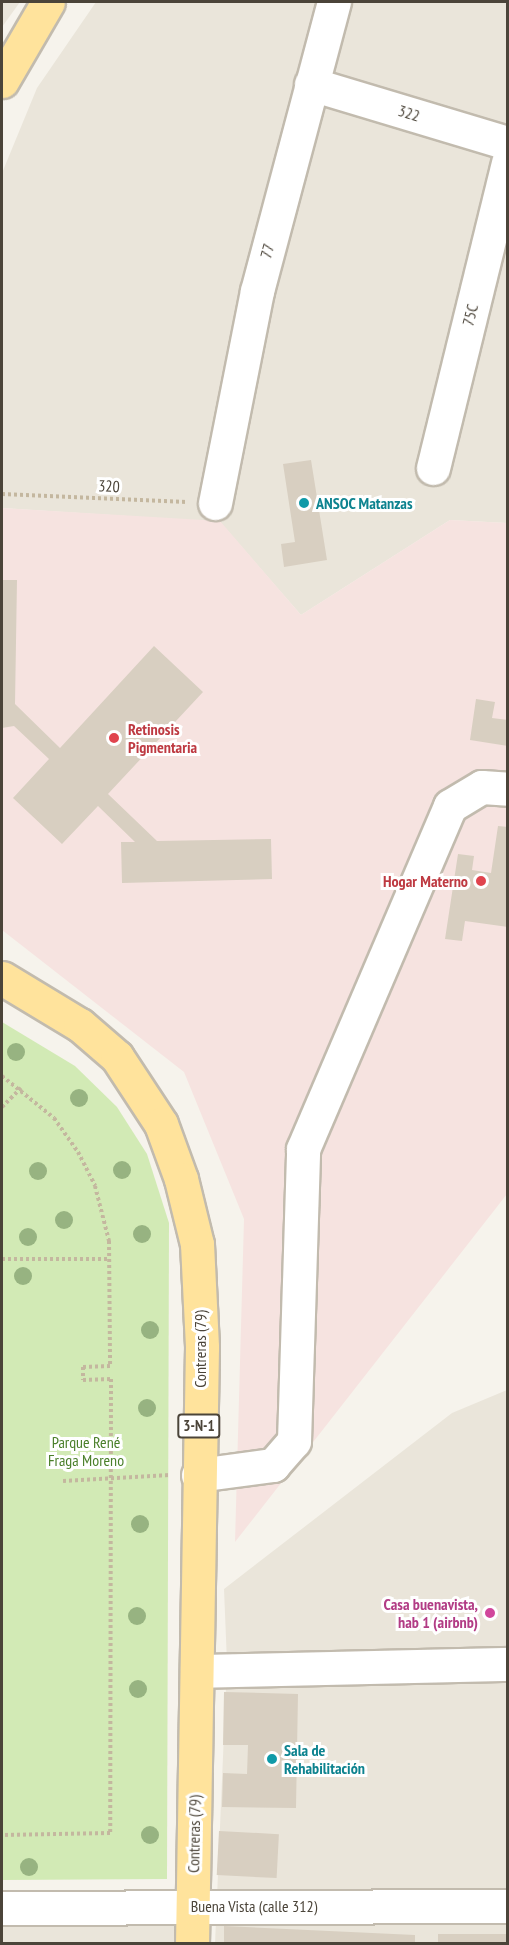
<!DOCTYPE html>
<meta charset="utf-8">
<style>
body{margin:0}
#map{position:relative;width:509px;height:1945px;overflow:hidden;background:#f6f3ec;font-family:"PT Sans Narrow",sans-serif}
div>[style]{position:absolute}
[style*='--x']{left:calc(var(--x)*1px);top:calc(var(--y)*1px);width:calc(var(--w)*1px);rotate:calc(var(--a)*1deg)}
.residential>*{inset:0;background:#eae5da;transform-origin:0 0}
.medical>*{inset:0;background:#f6e3e0}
.green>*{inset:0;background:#d2eab5}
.building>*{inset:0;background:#d8cfc1;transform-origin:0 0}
.path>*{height:4px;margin-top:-2px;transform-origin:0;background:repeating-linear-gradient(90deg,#c4b79f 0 3px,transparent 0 6px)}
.roads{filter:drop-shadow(2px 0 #c2bbae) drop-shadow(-2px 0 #c2bbae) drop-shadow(0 2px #c2bbae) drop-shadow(0 -2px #c2bbae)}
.minor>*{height:33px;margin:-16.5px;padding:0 16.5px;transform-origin:16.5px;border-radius:16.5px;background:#fff}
.major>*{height:33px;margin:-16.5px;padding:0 16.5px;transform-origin:16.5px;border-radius:16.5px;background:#ffe39c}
.trees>*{width:18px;height:18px;margin:-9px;border-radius:50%;background:#97b381}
.dots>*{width:16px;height:16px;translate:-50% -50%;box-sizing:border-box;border:3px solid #fff;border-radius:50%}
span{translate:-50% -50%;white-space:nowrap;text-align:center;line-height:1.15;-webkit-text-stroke:6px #fff;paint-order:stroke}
.shield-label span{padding:2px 4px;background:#fff;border:2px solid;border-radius:4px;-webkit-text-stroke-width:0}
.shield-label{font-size:15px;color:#4b4439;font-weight:700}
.street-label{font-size:16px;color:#4b4439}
.culture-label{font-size:16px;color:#0d838f;font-weight:700}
.left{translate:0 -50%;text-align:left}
.health-label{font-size:16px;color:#be3a42;font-weight:700}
.right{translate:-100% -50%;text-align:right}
.park-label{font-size:16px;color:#4a7f2a}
.hotel-label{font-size:16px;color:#b23c85;font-weight:700}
.frame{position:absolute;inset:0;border:3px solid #4b4439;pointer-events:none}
</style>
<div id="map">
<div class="residential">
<i style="clip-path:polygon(2px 2px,20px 2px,2px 27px)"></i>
<i style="clip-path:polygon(96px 2px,507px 2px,507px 523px,450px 520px,301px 615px,220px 522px,2px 508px,2px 173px,37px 88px)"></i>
<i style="clip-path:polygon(507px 1390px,507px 1943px,215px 1944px,227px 1663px,224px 1589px,452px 1413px)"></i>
<i style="left:2px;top:1911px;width:177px;height:33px;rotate:1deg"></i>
</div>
<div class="medical">
<i style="clip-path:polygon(2px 508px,220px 521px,301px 615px,450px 520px,507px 523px,507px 1194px,235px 1542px,244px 1219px,184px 1072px,2px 930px)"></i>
</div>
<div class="green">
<i style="clip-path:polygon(2px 1022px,75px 1066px,117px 1107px,147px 1154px,169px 1223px,167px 1879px,2px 1880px)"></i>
</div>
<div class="building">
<i style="clip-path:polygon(311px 460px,327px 560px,284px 567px,281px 544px,295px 542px,283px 464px)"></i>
<i style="clip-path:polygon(2px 580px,17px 580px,15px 704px,60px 748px,154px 646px,203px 692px,108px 794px,157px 841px,271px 839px,272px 879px,122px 883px,121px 842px,135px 842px,98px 806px,62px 844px,13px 798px,49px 759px,14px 726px,2px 728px)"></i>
<i style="clip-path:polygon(476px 699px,495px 702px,492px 718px,508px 720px,508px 746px,470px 740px)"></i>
<i style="clip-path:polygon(498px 826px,508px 827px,508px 927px,465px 921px,462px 941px,445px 939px,458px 854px,474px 856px,472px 870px,491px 873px)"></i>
<i style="clip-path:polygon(224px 1692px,298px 1694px,296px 1808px,222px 1807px,223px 1773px,247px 1774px,248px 1745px,223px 1745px)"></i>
<i style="left:219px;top:1831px;width:60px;height:44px;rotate:3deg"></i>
<i style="clip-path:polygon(224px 1926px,415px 1935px,415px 1944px,224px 1944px)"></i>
<i style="left:438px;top:1934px;width:70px;height:10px"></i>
</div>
<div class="path">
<i style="--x:2;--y:494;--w:185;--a:2.5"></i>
<i style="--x:2;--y:1076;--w:67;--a:38.9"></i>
<i style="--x:54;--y:1118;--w:42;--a:54.8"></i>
<i style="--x:78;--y:1152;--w:38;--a:63"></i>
<i style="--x:95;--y:1186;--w:57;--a:75.7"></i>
<i style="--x:109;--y:1241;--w:125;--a:89.5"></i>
<i style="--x:110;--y:1366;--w:27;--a:178"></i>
<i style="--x:83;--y:1367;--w:13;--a:90"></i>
<i style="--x:83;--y:1380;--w:28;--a:-2"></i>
<i style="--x:111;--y:1379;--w:454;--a:90.1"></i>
<i style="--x:110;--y:1833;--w:108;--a:178.9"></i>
<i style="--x:2;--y:1107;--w:27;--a:-45"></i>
<i style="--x:2;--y:1259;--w:107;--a:0"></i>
<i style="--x:63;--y:1481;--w:107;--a:-3.2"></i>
</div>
<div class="roads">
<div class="minor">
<i style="--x:311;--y:84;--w:206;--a:16.7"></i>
<i style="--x:433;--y:468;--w:315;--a:-76.2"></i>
<i style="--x:215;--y:503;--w:216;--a:-78.8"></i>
<i style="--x:257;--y:291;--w:299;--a:-75.1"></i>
<i style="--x:198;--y:1475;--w:76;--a:-7.6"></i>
<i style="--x:273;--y:1465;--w:32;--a:-49"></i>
<i style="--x:294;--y:1441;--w:292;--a:-88.2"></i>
<i style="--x:303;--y:1149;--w:373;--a:-66.8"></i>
<i style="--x:450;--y:806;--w:37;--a:-31"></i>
<i style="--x:482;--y:787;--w:26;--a:4"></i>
<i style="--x:197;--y:1671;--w:311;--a:-1.3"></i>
<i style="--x:2;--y:1908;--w:506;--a:-0.23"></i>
</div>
<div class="major">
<i style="--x:2;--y:81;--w:91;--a:-59.8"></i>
<i style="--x:2;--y:978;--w:91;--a:31.1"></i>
<i style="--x:80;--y:1025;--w:49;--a:40.9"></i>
<i style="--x:117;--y:1057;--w:80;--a:56.7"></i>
<i style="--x:161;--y:1124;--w:59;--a:70"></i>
<i style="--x:181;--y:1179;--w:67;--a:76.2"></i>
<i style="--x:197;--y:1244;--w:103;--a:87.2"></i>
<i style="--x:202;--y:1347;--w:597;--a:90.96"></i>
</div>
</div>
<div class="trees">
<i style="left:16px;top:1052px"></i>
<i style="left:79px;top:1098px"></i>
<i style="left:122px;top:1170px"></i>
<i style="left:38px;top:1171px"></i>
<i style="left:64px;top:1220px"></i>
<i style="left:142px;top:1234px"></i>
<i style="left:28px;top:1237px"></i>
<i style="left:23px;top:1276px"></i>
<i style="left:150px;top:1330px"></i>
<i style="left:147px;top:1408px"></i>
<i style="left:140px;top:1524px"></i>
<i style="left:137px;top:1616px"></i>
<i style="left:138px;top:1689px"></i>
<i style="left:150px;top:1835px"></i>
<i style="left:29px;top:1867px"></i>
</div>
<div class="dots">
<i style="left:304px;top:503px;background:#0f9aa8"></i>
<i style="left:114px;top:738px;background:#e0444e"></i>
<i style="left:481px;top:881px;background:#e0444e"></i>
<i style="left:490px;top:1613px;background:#d1479c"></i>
<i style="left:272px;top:1759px;background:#0f9aa8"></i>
</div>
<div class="shield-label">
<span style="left:199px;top:1426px">3-N-1</span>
</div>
<div class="street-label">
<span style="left:409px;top:113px;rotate:17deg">322</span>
<span style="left:267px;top:251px;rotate:-75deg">77</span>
<span style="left:470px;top:315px;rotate:-76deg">75C</span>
<span style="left:109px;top:486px;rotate:3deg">320</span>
<span style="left:200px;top:1349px;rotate:-90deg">Contreras (79)</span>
<span style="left:194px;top:1834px;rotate:-89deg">Contreras (79)</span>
<span style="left:254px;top:1906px">Buena Vista (calle 312)</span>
</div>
<div class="culture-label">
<span class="left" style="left:316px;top:503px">ANSOC Matanzas</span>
<span class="left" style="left:284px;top:1759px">Sala de<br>Rehabilitación</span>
</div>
<div class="health-label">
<span class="left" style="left:128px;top:738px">Retinosis<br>Pigmentaria</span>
<span class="right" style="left:468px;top:881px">Hogar Materno</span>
</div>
<div class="park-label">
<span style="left:86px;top:1451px">Parque René<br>Fraga Moreno</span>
</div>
<div class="hotel-label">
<span class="right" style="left:478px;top:1613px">Casa buenavista,<br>hab 1 (airbnb)</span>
</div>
<div class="frame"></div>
</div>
